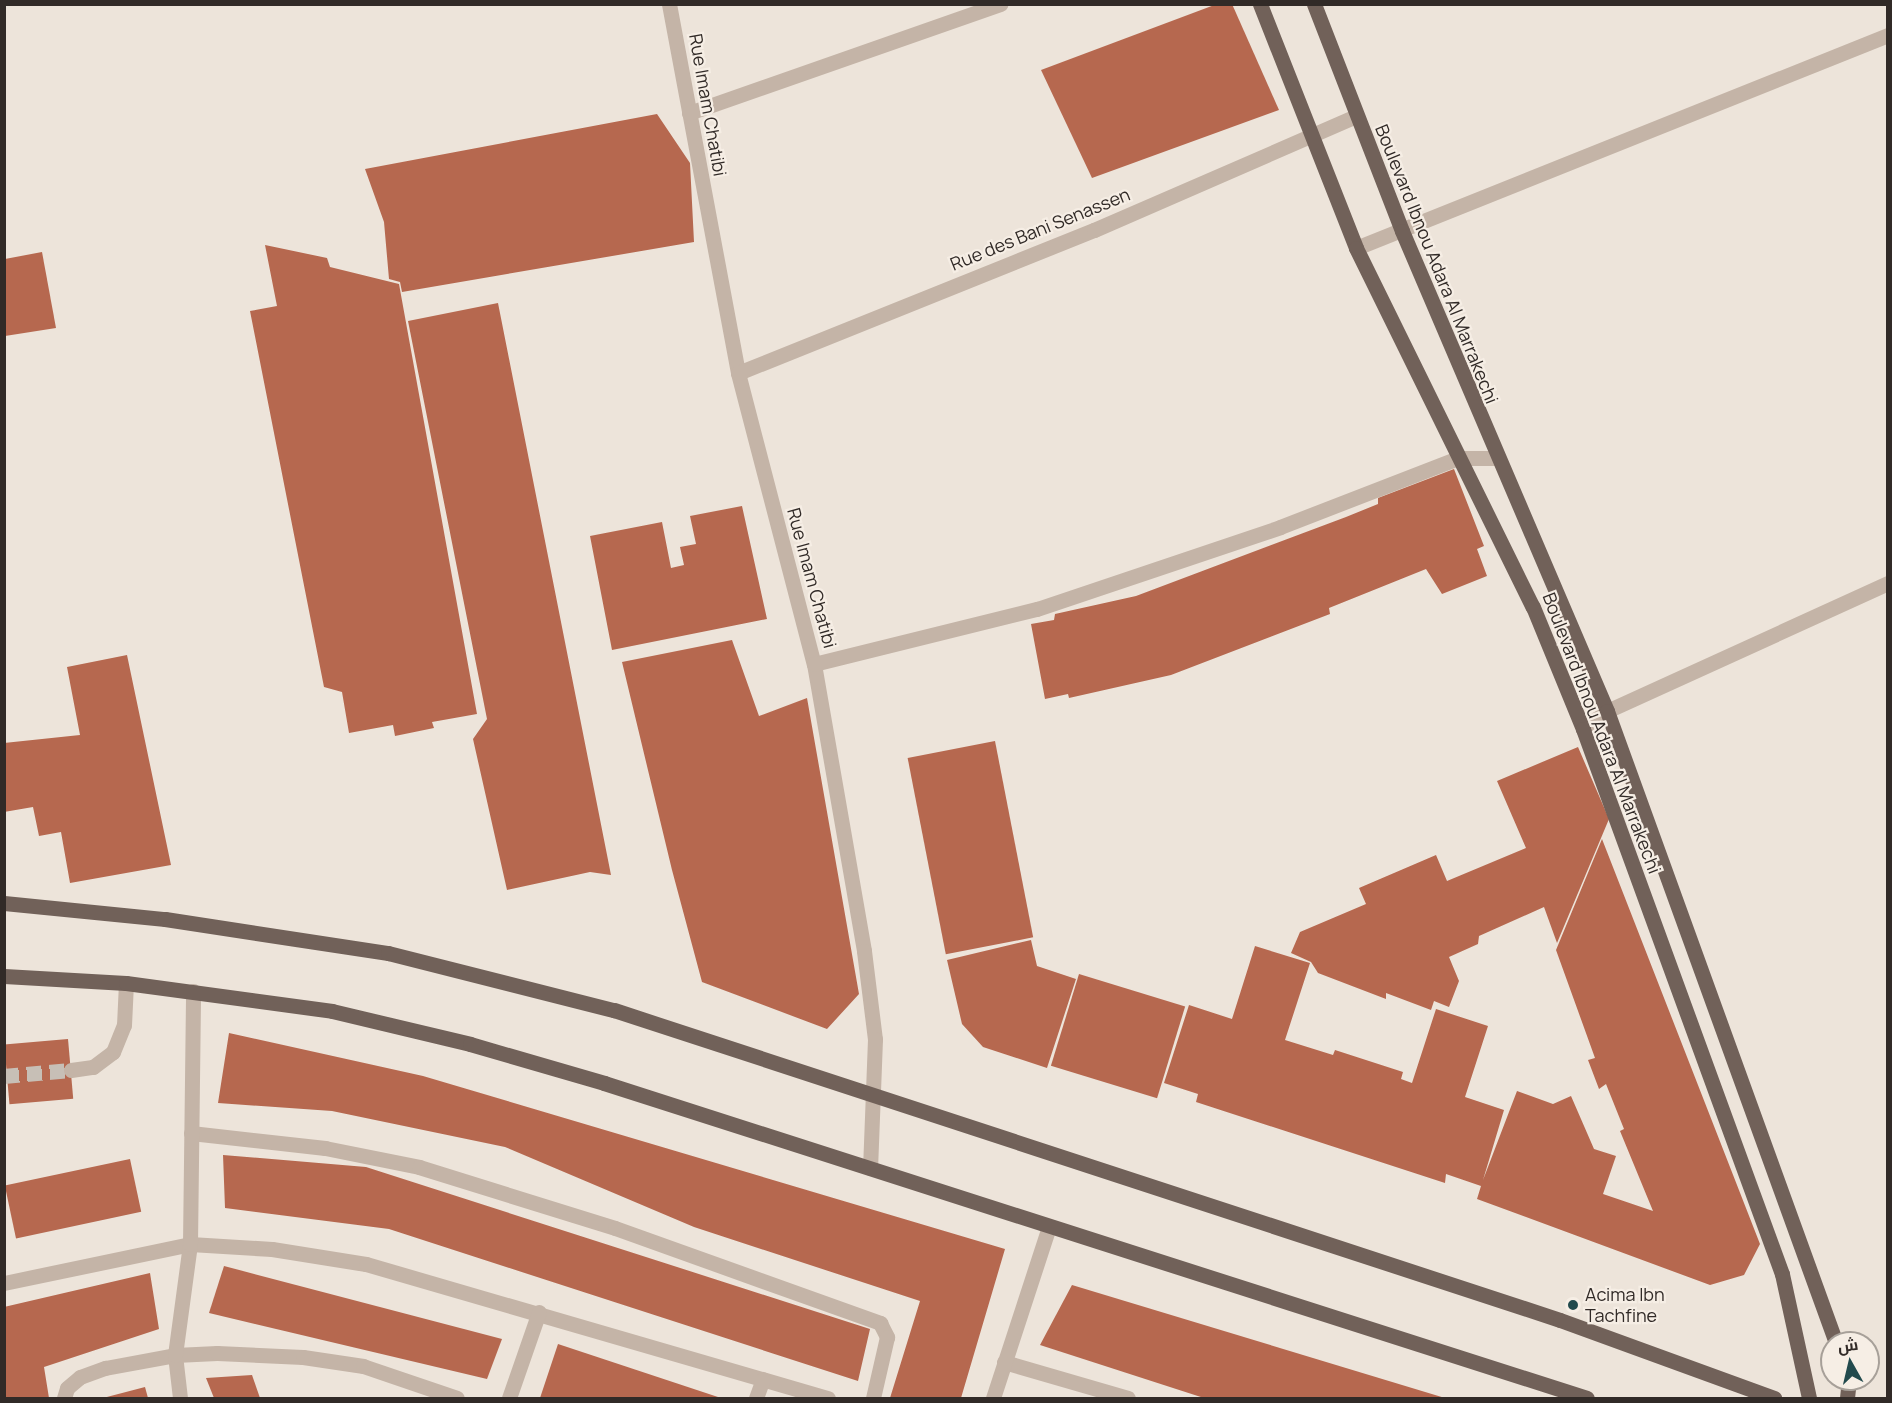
<!DOCTYPE html>
<meta charset="utf-8">
<style>
body{margin:0}
#map{position:relative;width:1892px;height:1403px;overflow:hidden;background:#ede4da;font-family:Manrope,Cairo,sans-serif}
div>[style]{position:absolute}
[style*='--x']{left:calc(var(--x)*1px);top:calc(var(--y)*1px);width:calc(var(--w)*1px);rotate:calc(var(--a)*1deg)}
.building>*{inset:0;background:#b6684f;transform-origin:0 0}
.minor-tunnel>*{height:15px;margin-top:-7.5px;transform-origin:0;background:repeating-linear-gradient(90deg,#c7bfb6 0 15px,transparent 0 23px)}
.minor>*{height:15px;margin:-7.5px;padding:0 7.5px;transform-origin:7.5px;border-radius:7.5px;background:#c4b4a7}
.major>*{height:15px;margin:-7.5px;padding:0 7.5px;transform-origin:7.5px;border-radius:7.5px;background:#716159}
.dots>*{width:16px;height:16px;translate:-50% -50%;box-sizing:border-box;border:3px solid #f6eee5;border-radius:50%}
span{translate:-50% -50%;white-space:nowrap;text-align:center;line-height:1.15;-webkit-text-stroke:4.5px #f6eee5;paint-order:stroke}
.street-label{font-size:18px;color:#312a27}
.poi-label{font-size:18px;color:#312a27}
.left{translate:0 -50%;text-align:left}
.frame{position:absolute;inset:0;border:6px solid #312a27;pointer-events:none}
.north{position:absolute;left:1820px;top:1331px;width:60px;height:60px;box-sizing:border-box;background:#f6eee5;border:2px solid #a7a099;border-radius:50%;rotate:352deg;font-size:16px;font-weight:700;line-height:24px;text-align:center;color:#312a27}
.north::after{content:'';display:block;margin:auto;width:21px;height:27px;background:#224a4d;clip-path:polygon(50% 0,100% 100%,50% 72%,0 100%)}
</style>
<div id="map">
<div class="building">
<i style="clip-path:polygon(1217px 4px,1232px 4px,1279px 110px,1092px 178px,1041px 70px)"></i>
<i style="clip-path:polygon(657px 114px,690px 163px,694px 242px,402px 292px,400px 282px,389px 279px,384px 222px,365px 169px)"></i>
<i style="clip-path:polygon(265px 245px,327px 258px,330px 267px,399px 284px,477px 714px,432px 722px,434px 728px,395px 736px,393px 725px,349px 733px,342px 692px,324px 687px,250px 311px,277px 306px)"></i>
<i style="clip-path:polygon(42px 252px,56px 328px,5px 336px,5px 259px)"></i>
<i style="clip-path:polygon(498px 303px,611px 875px,590px 872px,507px 890px,473px 739px,487px 719px,408px 321px)"></i>
<i style="clip-path:polygon(1454px 469px,1484px 546px,1477px 549px,1487px 576px,1442px 594px,1426px 569px,1329px 608px,1330px 614px,1171px 675px,1069px 698px,1068px 694px,1045px 699px,1031px 624px,1054px 620px,1055px 614px,1136px 596px,1346px 517px,1378px 504px,1378px 498px)"></i>
<i style="clip-path:polygon(742px 506px,767px 619px,612px 650px,590px 536px,662px 522px,671px 568px,684px 565px,680px 547px,696px 544px,690px 516px)"></i>
<i style="clip-path:polygon(732px 640px,759px 716px,807px 698px,859px 994px,827px 1029px,702px 982px,672px 870px,622px 662px)"></i>
<i style="clip-path:polygon(127px 655px,171px 865px,70px 883px,61px 832px,39px 836px,33px 807px,4px 812px,4px 743px,80px 735px,67px 667px)"></i>
<i style="left:995px;top:741px;width:200px;height:89px;rotate:79deg"></i>
<i style="clip-path:polygon(1578px 747px,1609px 819px,1557px 943px,1544px 907px,1479px 936px,1478px 944px,1449px 957px,1459px 981px,1449px 1007px,1434px 1001px,1431px 1010px,1386px 993px,1386px 999px,1318px 973px,1311px 962px,1291px 953px,1300px 932px,1366px 904px,1359px 888px,1436px 855px,1447px 881px,1526px 848px,1497px 781px)"></i>
<i style="clip-path:polygon(1602px 839px,1760px 1244px,1744px 1275px,1710px 1285px,1477px 1199px,1481px 1186px,1446px 1174px,1445px 1183px,1196px 1102px,1198px 1094px,1164px 1083px,1189px 1005px,1232px 1019px,1255px 946px,1310px 963px,1285px 1040px,1333px 1055px,1335px 1050px,1403px 1072px,1401px 1079px,1412px 1083px,1436px 1009px,1488px 1026px,1465px 1097px,1504px 1110px,1483px 1180px,1517px 1091px,1553px 1104px,1571px 1096px,1594px 1149px,1616px 1156px,1603px 1194px,1653px 1211px,1620px 1131px,1624px 1129px,1606px 1084px,1599px 1089px,1588px 1060px,1595px 1058px,1556px 950px)"></i>
<i style="clip-path:polygon(1031px 940px,1037px 966px,1076px 979px,1047px 1068px,983px 1047px,962px 1024px,947px 960px)"></i>
<i style="left:1079px;top:974px;width:111px;height:96px;rotate:17deg"></i>
<i style="clip-path:polygon(229px 1033px,423px 1076px,1005px 1249px,961px 1398px,890px 1398px,920px 1301px,694px 1227px,505px 1147px,332px 1111px,218px 1103px)"></i>
<i style="left:68px;top:1039px;width:60px;height:64px;rotate:85deg"></i>
<i style="clip-path:polygon(223px 1155px,366px 1167px,870px 1329px,858px 1381px,389px 1229px,225px 1208px)"></i>
<i style="left:130px;top:1159px;width:54px;height:128px;rotate:78deg"></i>
<i style="clip-path:polygon(224px 1266px,502px 1339px,487px 1379px,209px 1313px)"></i>
<i style="clip-path:polygon(150px 1273px,159px 1329px,44px 1367px,49px 1398px,4px 1398px,4px 1307px)"></i>
<i style="clip-path:polygon(1072px 1285px,1445px 1398px,1204px 1398px,1040px 1345px)"></i>
<i style="clip-path:polygon(558px 1344px,721px 1398px,540px 1398px)"></i>
<i style="clip-path:polygon(252px 1375px,260px 1398px,214px 1398px,206px 1378px)"></i>
<i style="clip-path:polygon(145px 1387px,148px 1398px,103px 1398px)"></i>
</div>
<div class="minor-tunnel">
<i style="--x:4;--y:1076;--w:67;--a:-5.1"></i>
</div>
<div class="minor">
<i style="--x:669;--y:4;--w:375;--a:79.4"></i>
<i style="--x:738;--y:373;--w:301;--a:75.4"></i>
<i style="--x:814;--y:664;--w:291;--a:80.1"></i>
<i style="--x:864;--y:951;--w:89;--a:82.9"></i>
<i style="--x:875;--y:1039;--w:129;--a:92.2"></i>
<i style="--x:689;--y:113;--w:330;--a:-19.3"></i>
<i style="--x:1356;--y:248;--w:573;--a:-21.82"></i>
<i style="--x:738;--y:373;--w:384;--a:-21.9"></i>
<i style="--x:1094;--y:230;--w:286;--a:-23.5"></i>
<i style="--x:814;--y:664;--w:230;--a:-13.9"></i>
<i style="--x:1037;--y:609;--w:256;--a:-18.6"></i>
<i style="--x:1280;--y:527;--w:191;--a:-21.2"></i>
<i style="--x:1458;--y:458;--w:38;--a:0"></i>
<i style="--x:1583;--y:729;--w:30;--a:-37"></i>
<i style="--x:1607;--y:711;--w:309;--a:-24.5"></i>
<i style="--x:71;--y:1070;--w:22;--a:-8"></i>
<i style="--x:93;--y:1067;--w:25;--a:-37"></i>
<i style="--x:113;--y:1052;--w:29;--a:-68"></i>
<i style="--x:124;--y:1025;--w:42;--a:-87.3"></i>
<i style="--x:191;--y:1133;--w:135;--a:6.4"></i>
<i style="--x:325;--y:1148;--w:96;--a:11.4"></i>
<i style="--x:419;--y:1167;--w:205;--a:17.3"></i>
<i style="--x:615;--y:1228;--w:282;--a:19.7"></i>
<i style="--x:880;--y:1323;--w:16;--a:63"></i>
<i style="--x:887;--y:1337;--w:63;--a:102.9"></i>
<i style="--x:4;--y:1283;--w:190;--a:-11.8"></i>
<i style="--x:190;--y:1244;--w:82;--a:3.5"></i>
<i style="--x:272;--y:1249;--w:95;--a:9.1"></i>
<i style="--x:366;--y:1264;--w:481;--a:16.2"></i>
<i style="--x:1004;--y:1362;--w:129;--a:16.2"></i>
<i style="--x:64;--y:1398;--w:10;--a:-73"></i>
<i style="--x:67;--y:1388;--w:17;--a:-40"></i>
<i style="--x:80;--y:1377;--w:27;--a:-20"></i>
<i style="--x:105;--y:1368;--w:71;--a:-10.5"></i>
<i style="--x:175;--y:1355;--w:42;--a:-2.7"></i>
<i style="--x:217;--y:1353;--w:86;--a:2.7"></i>
<i style="--x:303;--y:1357;--w:61;--a:8.5"></i>
<i style="--x:363;--y:1366;--w:99;--a:18.8"></i>
<i style="--x:180;--y:1398;--w:43;--a:-96.6"></i>
<i style="--x:175;--y:1355;--w:112;--a:-82.3"></i>
<i style="--x:190;--y:1244;--w:253;--a:-89.3"></i>
<i style="--x:509;--y:1398;--w:91;--a:-70.8"></i>
<i style="--x:756;--y:1398;--w:20;--a:-70"></i>
<i style="--x:993;--y:1398;--w:180;--a:-71.9"></i>
</div>
<div class="major">
<i style="--x:1260;--y:4;--w:262;--a:68.5"></i>
<i style="--x:1356;--y:248;--w:400;--a:63.8"></i>
<i style="--x:1533;--y:607;--w:132;--a:67.7"></i>
<i style="--x:1583;--y:729;--w:580;--a:69.94"></i>
<i style="--x:1782;--y:1274;--w:127;--a:77.7"></i>
<i style="--x:1314;--y:4;--w:243;--a:68.8"></i>
<i style="--x:1402;--y:231;--w:522;--a:66.87"></i>
<i style="--x:1607;--y:711;--w:672;--a:70.08"></i>
<i style="--x:4;--y:903;--w:162;--a:5.7"></i>
<i style="--x:165;--y:919;--w:226;--a:8.7"></i>
<i style="--x:388;--y:953;--w:233;--a:14.2"></i>
<i style="--x:614;--y:1010;--w:995;--a:18.14"></i>
<i style="--x:1560;--y:1320;--w:228;--a:20"></i>
<i style="--x:4;--y:976;--w:122;--a:3.3"></i>
<i style="--x:126;--y:983;--w:208;--a:7.7"></i>
<i style="--x:332;--y:1011;--w:142;--a:13.4"></i>
<i style="--x:470;--y:1044;--w:140;--a:16.2"></i>
<i style="--x:604;--y:1083;--w:1032;--a:17.77"></i>
<i style="--x:1847;--y:1398;--w:19;--a:-84"></i>
</div>
<div class="dots">
<i style="left:1573px;top:1305px;background:#224a4d"></i>
</div>
<div class="street-label">
<span style="left:708px;top:105px;rotate:80deg">Rue Imam Chatibi</span>
<span style="left:1040px;top:229px;rotate:-22deg">Rue des Bani Senassen</span>
<span style="left:1437px;top:264px;rotate:68deg">Boulevard Ibnou Adara Al Marrakechi</span>
<span style="left:812px;top:578px;rotate:75deg">Rue Imam Chatibi</span>
<span style="left:1602px;top:733px;rotate:69deg">Boulevard Ibnou Adara Al Marrakechi</span>
</div>
<div class="poi-label">
<span class="left" style="left:1585px;top:1305px">Acima Ibn<br>Tachfine</span>
</div>
<div class="frame"></div>
<div class="north">ش</div>
</div>
